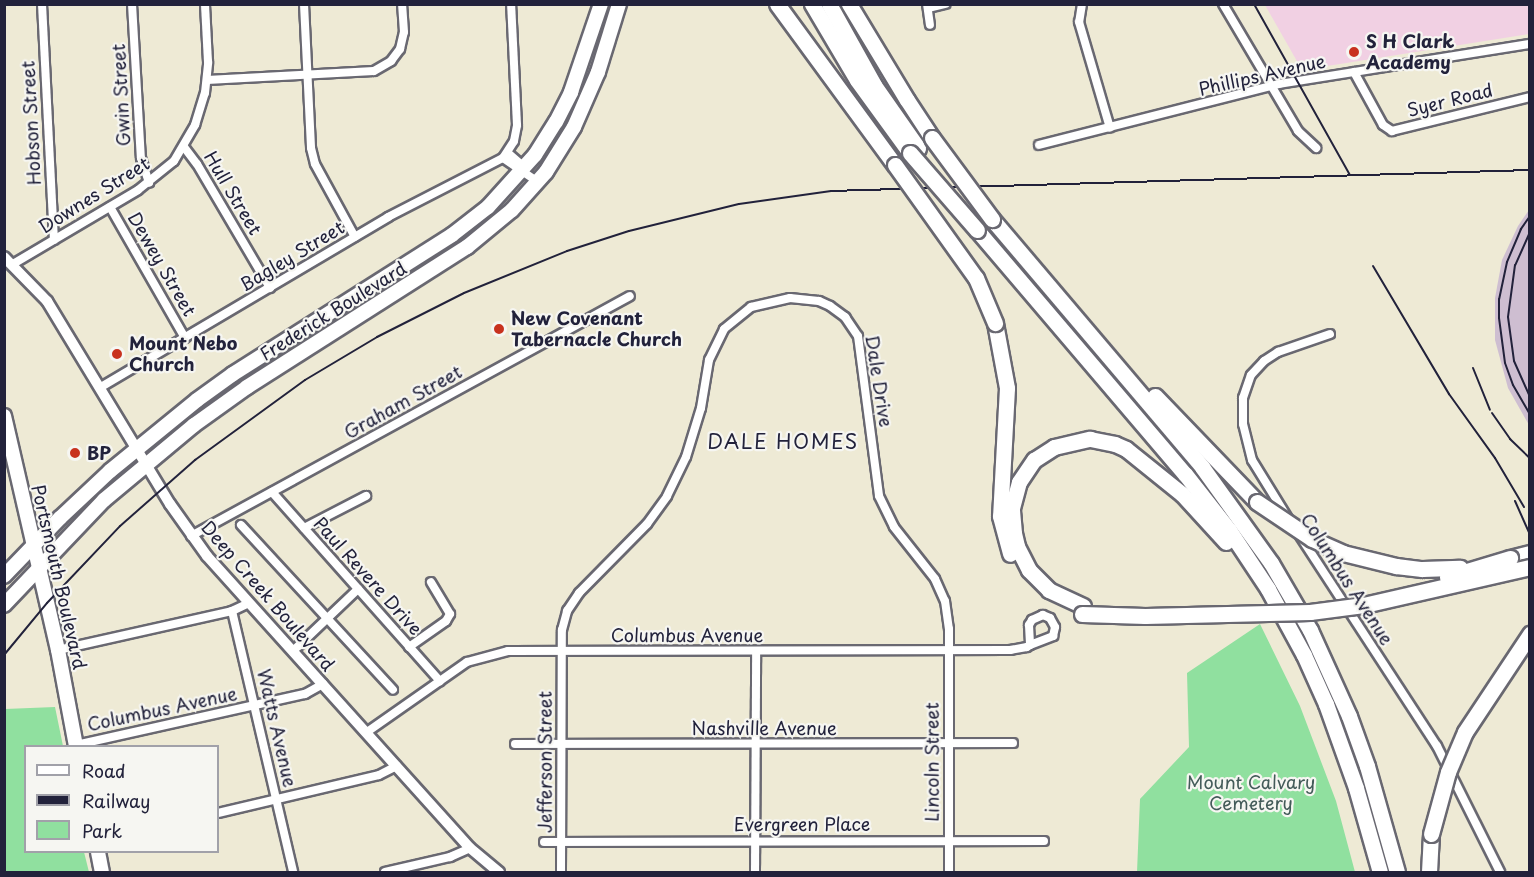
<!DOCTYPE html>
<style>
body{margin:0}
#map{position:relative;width:1534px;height:877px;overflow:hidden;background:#eeead5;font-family:"Playpen Sans",sans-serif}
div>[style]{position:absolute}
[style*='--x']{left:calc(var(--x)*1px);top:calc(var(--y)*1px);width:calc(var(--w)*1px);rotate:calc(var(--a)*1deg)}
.built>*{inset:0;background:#f1d0e3}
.industrial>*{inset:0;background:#cebed1}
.green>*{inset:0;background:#90e09f}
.roads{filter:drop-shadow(2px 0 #696871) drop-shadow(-2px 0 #696871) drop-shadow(0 2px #696871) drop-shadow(0 -2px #696871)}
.minor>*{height:8px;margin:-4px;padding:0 4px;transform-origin:4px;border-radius:4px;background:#fff}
.tertiary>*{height:10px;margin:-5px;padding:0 5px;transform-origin:5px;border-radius:5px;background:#fff}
.primary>*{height:14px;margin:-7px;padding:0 7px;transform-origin:7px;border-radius:7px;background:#fff}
.motorway>*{height:15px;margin:-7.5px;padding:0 7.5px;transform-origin:7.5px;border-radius:7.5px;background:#fff}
.rail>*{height:2px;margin:-1px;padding:0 1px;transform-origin:1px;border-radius:1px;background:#22223b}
.bridges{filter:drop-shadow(2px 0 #696871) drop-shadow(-2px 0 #696871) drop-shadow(0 2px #696871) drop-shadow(0 -2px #696871)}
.motorway-bridge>*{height:15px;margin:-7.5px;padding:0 7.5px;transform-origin:7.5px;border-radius:7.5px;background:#fff}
.dots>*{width:16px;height:16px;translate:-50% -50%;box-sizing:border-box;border:3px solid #f6f6f2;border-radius:50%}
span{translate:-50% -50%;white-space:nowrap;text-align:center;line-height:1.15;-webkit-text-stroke:4.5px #f6f6f2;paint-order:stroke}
.poi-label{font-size:18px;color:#22223b;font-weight:700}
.left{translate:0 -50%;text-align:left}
.street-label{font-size:18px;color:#22223b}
.park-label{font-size:18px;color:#435b59}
.neighbourhood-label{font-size:20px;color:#22223b;letter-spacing:1.5px}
.frame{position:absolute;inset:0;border:6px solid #22223b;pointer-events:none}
.legend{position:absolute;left:24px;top:745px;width:195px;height:108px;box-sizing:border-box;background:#f6f6f2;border:2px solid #a1a1a9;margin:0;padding:8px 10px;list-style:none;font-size:18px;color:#22223b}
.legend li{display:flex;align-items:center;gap:12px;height:30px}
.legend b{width:30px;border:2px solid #a1a1a9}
</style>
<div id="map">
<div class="built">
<i style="clip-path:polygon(1265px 5px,1529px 5px,1529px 34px,1302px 70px)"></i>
</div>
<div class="industrial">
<i style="clip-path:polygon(1529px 210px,1529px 425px,1508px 388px,1495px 340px,1495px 298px,1502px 260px,1518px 226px)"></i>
</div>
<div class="green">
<i style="clip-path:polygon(1260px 624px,1300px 706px,1336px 801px,1355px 872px,1137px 872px,1140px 799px,1189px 747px,1187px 673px)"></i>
<i style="clip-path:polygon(55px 707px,63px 746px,26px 746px,26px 852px,84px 852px,89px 872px,5px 872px,5px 709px)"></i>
</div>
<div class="roads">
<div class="minor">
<i style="--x:42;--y:4;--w:236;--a:87.1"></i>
<i style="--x:132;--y:4;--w:154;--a:86.7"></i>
<i style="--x:141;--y:158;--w:26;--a:72"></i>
<i style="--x:304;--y:4;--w:144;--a:87.2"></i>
<i style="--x:311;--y:148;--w:16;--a:76"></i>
<i style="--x:315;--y:164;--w:83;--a:61.3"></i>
<i style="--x:927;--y:4;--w:21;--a:82"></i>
<i style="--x:1082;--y:4;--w:18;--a:99"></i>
<i style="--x:1079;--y:22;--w:110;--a:73.7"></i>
<i style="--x:1223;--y:4;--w:147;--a:59.4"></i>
<i style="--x:1298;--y:131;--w:25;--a:43"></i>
<i style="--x:928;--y:8;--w:18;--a:-13"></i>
<i style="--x:1354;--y:72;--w:60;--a:61.3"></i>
<i style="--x:1383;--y:125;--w:11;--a:34"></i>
<i style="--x:1392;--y:131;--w:142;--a:-13.8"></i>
<i style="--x:207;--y:80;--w:167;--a:-3.1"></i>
<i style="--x:374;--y:71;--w:20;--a:-30"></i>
<i style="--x:391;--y:61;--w:15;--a:-53"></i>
<i style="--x:400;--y:49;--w:17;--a:-77"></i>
<i style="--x:404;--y:32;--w:28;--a:-94"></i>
<i style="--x:1039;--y:145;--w:248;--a:-14.3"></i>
<i style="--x:1279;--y:84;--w:254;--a:-9.1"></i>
<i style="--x:184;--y:147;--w:21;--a:53"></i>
<i style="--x:197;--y:164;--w:144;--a:59.5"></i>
<i style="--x:508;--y:153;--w:18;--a:41"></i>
<i style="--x:522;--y:165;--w:5;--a:79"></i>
<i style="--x:503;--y:158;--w:42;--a:34.4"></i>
<i style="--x:110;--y:207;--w:151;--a:60.2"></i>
<i style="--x:13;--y:264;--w:145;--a:-30.6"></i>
<i style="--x:138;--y:190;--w:46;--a:-38.9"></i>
<i style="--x:174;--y:161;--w:42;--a:-59.7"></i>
<i style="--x:195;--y:125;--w:34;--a:-73"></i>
<i style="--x:205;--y:93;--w:31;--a:-84"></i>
<i style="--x:208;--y:62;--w:58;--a:-93"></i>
<i style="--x:101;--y:387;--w:334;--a:-30.6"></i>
<i style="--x:388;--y:217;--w:129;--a:-27.2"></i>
<i style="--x:503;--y:158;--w:20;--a:-57"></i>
<i style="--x:514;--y:141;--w:16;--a:-79"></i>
<i style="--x:517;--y:125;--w:121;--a:-92.8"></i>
<i style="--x:272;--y:492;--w:253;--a:48.4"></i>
<i style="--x:1289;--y:520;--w:70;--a:-121.7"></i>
<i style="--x:1252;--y:460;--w:37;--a:-104"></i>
<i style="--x:1243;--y:424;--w:26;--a:-90"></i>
<i style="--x:1243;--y:398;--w:24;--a:-71"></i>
<i style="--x:1251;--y:375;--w:19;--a:-47"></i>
<i style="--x:1264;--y:361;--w:17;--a:-33"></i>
<i style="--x:1278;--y:352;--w:55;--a:-19.1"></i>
<i style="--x:241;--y:525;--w:224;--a:47.3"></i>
<i style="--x:304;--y:528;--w:70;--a:-27.3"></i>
<i style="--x:1298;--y:533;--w:254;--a:56.9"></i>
<i style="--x:1437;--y:746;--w:141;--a:63.4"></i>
<i style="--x:191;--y:536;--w:500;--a:-28.67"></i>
<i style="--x:232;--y:611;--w:268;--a:76.8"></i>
<i style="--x:409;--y:647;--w:45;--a:-35.1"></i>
<i style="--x:446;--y:621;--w:8;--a:-60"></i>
<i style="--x:450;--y:614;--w:37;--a:-121"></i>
<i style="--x:58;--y:650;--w:178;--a:-12.6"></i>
<i style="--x:232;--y:611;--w:19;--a:-25"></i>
<i style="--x:293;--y:651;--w:90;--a:-43.6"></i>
<i style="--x:367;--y:732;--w:122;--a:-35"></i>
<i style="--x:467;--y:662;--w:42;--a:-15"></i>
<i style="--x:508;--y:651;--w:502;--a:-0.11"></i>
<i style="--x:1010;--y:650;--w:17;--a:-10"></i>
<i style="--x:1027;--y:647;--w:4;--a:-34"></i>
<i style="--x:1030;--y:645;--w:25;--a:-21"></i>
<i style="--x:1053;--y:636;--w:9;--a:-77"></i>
<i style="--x:1055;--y:627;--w:10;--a:-119"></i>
<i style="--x:1050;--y:618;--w:8;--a:-157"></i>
<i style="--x:1043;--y:615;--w:12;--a:156"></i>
<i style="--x:1032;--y:620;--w:6;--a:121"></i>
<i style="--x:1029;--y:625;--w:20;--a:87"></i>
<i style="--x:515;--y:744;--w:498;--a:-0.1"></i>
<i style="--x:76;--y:745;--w:235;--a:-12.6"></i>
<i style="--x:305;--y:694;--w:21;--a:-29"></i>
<i style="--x:218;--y:813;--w:165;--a:-13.3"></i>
<i style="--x:379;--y:775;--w:20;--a:-27"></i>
<i style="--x:544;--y:842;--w:500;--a:-0.11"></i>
<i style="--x:385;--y:872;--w:67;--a:-13"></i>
<i style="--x:450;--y:857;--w:22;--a:-24"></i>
<i style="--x:561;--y:872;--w:242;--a:-89.8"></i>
<i style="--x:562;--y:630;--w:20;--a:-75"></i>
<i style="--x:567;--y:611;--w:22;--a:-56"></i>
<i style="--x:579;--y:593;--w:97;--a:-45.4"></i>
<i style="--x:647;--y:524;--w:34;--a:-54"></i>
<i style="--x:667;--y:496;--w:43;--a:-64"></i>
<i style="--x:686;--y:457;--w:51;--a:-73"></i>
<i style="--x:701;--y:408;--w:49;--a:-80.5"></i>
<i style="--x:709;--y:360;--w:34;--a:-64"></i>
<i style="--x:724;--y:329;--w:35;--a:-39"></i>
<i style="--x:751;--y:307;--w:40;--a:-13"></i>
<i style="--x:790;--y:298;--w:29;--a:6"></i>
<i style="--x:819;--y:301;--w:12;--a:24"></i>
<i style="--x:830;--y:306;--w:19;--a:36"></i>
<i style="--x:845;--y:317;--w:23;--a:56"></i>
<i style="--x:858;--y:336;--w:161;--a:82.5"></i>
<i style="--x:879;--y:496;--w:34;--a:64"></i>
<i style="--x:894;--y:527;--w:66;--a:51.7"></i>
<i style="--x:935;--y:579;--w:24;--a:66"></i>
<i style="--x:945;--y:601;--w:28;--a:82"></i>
<i style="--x:949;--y:629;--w:243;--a:90"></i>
<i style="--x:755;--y:872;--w:221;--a:-89.7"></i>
</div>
<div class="tertiary">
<i style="--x:4;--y:257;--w:62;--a:45.7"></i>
<i style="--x:47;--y:301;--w:237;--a:58.8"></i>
<i style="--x:170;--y:504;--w:64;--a:54.6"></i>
<i style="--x:207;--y:556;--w:393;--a:48"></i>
<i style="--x:470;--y:848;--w:38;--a:40"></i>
</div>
<div class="primary">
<i style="--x:4;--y:416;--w:240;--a:77"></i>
<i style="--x:58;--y:650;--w:98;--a:79.4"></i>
<i style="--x:4;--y:576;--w:81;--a:-46"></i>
<i style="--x:60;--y:518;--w:69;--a:-43.2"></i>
<i style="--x:110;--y:471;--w:112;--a:-39.2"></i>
<i style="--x:197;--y:400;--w:44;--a:-35.8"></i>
<i style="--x:233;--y:374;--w:259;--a:-32.4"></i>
<i style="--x:452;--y:235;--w:46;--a:-37.9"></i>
<i style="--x:488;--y:207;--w:70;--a:-47.9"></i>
<i style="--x:535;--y:155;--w:39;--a:-58"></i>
<i style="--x:556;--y:122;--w:34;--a:-63"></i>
<i style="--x:571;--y:92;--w:93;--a:-71.2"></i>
<i style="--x:4;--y:605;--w:145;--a:-46.4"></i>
<i style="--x:104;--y:500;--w:117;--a:-39.8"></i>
<i style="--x:194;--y:425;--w:65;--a:-35.6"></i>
<i style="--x:247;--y:387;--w:261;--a:-32.5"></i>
<i style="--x:467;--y:247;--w:58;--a:-39.4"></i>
<i style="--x:512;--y:210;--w:51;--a:-48.2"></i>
<i style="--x:546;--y:172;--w:53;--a:-58.1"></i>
<i style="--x:574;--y:127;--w:60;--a:-66.4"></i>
<i style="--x:598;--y:72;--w:71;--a:-72.8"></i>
<i style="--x:98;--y:852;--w:20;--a:79"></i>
</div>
<div class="motorway">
<i style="--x:777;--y:4;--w:200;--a:53.8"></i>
<i style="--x:812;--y:4;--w:88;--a:59.4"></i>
<i style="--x:857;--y:80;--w:90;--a:54"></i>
<i style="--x:829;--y:4;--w:93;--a:60.9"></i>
<i style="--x:874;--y:85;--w:77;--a:55.1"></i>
<i style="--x:849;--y:4;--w:112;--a:58.9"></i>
<i style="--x:907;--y:100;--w:45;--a:56.7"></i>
<i style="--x:992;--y:219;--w:325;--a:49.7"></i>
<i style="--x:1202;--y:467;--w:118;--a:54.3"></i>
<i style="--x:1271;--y:563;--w:78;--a:59.8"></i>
<i style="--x:1310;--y:630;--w:94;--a:65.6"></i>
<i style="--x:1349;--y:716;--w:53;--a:70.2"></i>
<i style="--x:1367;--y:766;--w:110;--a:74.2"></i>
<i style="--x:977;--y:230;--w:321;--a:49.6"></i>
<i style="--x:1185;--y:474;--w:71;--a:51.8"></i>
<i style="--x:1229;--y:530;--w:71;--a:56.5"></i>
<i style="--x:1268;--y:589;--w:75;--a:61.4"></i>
<i style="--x:1304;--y:655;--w:54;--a:65.8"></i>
<i style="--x:1326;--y:704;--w:89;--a:70.3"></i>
<i style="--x:1356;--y:788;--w:87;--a:74.1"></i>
<i style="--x:995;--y:323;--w:66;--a:79.5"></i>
<i style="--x:1007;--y:388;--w:128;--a:93.1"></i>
<i style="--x:1000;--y:516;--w:39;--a:75"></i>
<i style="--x:1155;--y:396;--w:147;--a:46.1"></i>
<i style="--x:1510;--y:558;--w:21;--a:-14"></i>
<i style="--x:1083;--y:606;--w:38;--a:-155"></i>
<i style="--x:1049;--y:590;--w:28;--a:-135"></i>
<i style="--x:1029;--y:570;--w:27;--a:-117"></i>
<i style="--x:1017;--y:546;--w:13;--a:-103"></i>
<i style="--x:1014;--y:533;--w:25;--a:-95"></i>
<i style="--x:1012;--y:508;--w:27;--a:-75"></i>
<i style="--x:1019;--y:482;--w:27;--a:-56"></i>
<i style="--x:1034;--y:460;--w:24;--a:-33"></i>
<i style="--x:1054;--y:447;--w:37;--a:-13"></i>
<i style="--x:1090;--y:439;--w:25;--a:11"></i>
<i style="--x:1115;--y:444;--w:12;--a:24"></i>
<i style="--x:1126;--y:449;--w:72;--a:38.8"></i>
<i style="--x:1182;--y:494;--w:65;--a:47.5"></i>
<i style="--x:1429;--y:872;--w:38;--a:-87"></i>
</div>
</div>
<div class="rail">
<i style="--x:1254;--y:4;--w:196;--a:60.7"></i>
<i style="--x:1530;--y:216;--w:16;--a:125"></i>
<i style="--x:1521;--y:229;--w:36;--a:113"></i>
<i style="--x:1507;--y:262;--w:38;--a:102"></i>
<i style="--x:1499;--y:299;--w:19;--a:90"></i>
<i style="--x:1499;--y:318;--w:45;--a:82.4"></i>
<i style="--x:1505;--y:363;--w:23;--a:70"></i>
<i style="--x:1513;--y:385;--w:34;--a:60"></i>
<i style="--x:1530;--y:232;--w:36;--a:114"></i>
<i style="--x:1515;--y:265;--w:52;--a:97.7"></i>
<i style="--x:1508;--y:317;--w:44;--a:82.2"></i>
<i style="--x:1514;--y:361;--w:39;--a:66"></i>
<i style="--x:1373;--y:266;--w:149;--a:59.3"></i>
<i style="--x:1449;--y:394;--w:79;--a:54.3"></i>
<i style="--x:1495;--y:458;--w:57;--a:59.4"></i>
<i style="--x:1473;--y:368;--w:45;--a:68"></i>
<i style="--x:1492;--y:413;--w:32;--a:55"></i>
<i style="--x:1510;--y:439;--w:28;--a:44"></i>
<i style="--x:1515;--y:501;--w:36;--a:66"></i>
<i style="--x:4;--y:655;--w:67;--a:-50.4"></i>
<i style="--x:47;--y:603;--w:106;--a:-46.5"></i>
<i style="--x:120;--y:526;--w:100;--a:-41.3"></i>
<i style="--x:195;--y:460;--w:136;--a:-36"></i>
<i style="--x:305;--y:380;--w:84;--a:-30.8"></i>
<i style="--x:377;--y:337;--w:97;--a:-26.8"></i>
<i style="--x:464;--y:293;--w:111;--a:-22.2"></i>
<i style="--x:567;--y:251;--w:65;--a:-17.9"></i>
<i style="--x:629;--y:231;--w:113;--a:-13.8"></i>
<i style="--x:739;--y:204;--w:93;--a:-8"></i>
<i style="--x:831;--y:191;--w:699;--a:-1.72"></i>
</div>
<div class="bridges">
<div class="motorway-bridge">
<i style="--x:932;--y:138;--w:101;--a:53.5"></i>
<i style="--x:910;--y:153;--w:102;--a:49"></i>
<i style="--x:895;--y:165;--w:139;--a:54.4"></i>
<i style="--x:976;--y:278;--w:49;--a:67.1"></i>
<i style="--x:1257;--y:502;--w:66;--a:33.9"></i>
<i style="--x:1312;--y:539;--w:34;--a:24"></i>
<i style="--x:1343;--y:553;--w:55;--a:13.8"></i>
<i style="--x:1396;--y:566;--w:26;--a:7"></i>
<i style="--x:1422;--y:569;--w:38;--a:-2"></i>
<i style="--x:1447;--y:577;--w:66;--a:-16.8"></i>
<i style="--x:1082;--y:614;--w:63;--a:1.8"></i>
<i style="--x:1145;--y:616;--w:165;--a:-1.4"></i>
<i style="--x:1310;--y:612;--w:54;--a:-7.4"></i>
<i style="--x:1364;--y:605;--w:170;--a:-12.9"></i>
<i style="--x:1431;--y:834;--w:64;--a:-74.7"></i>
<i style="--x:1448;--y:772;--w:43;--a:-67"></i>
<i style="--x:1465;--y:732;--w:118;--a:-56.4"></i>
</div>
</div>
<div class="dots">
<i style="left:1354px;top:52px;background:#c8321e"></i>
<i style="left:499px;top:329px;background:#c8321e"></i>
<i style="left:117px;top:354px;background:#c8321e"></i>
<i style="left:75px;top:453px;background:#c8321e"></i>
</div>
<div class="poi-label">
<span class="left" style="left:1366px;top:52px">S H Clark<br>Academy</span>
<span class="left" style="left:511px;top:329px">New Covenant<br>Tabernacle Church</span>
<span class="left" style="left:129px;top:354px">Mount Nebo<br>Church</span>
<span class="left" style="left:87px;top:453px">BP</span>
</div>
<div class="street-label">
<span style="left:1262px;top:75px;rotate:-13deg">Phillips Avenue</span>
<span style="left:121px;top:95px;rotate:-93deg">Gwin Street</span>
<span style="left:1450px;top:100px;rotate:-14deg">Syer Road</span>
<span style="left:31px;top:123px;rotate:-93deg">Hobson Street</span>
<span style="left:233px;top:193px;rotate:59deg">Hull Street</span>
<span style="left:94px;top:195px;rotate:-32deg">Downes Street</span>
<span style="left:292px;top:256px;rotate:-31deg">Bagley Street</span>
<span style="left:162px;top:264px;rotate:60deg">Dewey Street</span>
<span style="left:333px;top:311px;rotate:-32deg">Frederick Boulevard</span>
<span style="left:879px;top:381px;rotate:81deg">Dale Drive</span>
<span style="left:403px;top:402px;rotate:-29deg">Graham Street</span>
<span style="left:368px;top:576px;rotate:48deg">Paul Revere Drive</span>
<span style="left:59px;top:577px;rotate:77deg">Portsmouth Boulevard</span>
<span style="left:1347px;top:579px;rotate:57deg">Columbus Avenue</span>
<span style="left:268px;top:596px;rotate:49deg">Deep Creek Boulevard</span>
<span style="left:687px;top:635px">Columbus Avenue</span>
<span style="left:162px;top:709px;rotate:-12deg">Columbus Avenue</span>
<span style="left:277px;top:728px;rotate:77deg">Watts Avenue</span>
<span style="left:764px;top:728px">Nashville Avenue</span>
<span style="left:545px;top:762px;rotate:-90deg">Jefferson Street</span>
<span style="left:932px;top:762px;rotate:-90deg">Lincoln Street</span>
<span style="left:802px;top:824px">Evergreen Place</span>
</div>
<div class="park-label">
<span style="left:1251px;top:793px">Mount Calvary<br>Cemetery</span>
</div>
<div class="neighbourhood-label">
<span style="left:783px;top:441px">DALE HOMES</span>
</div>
<div class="frame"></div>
<ul class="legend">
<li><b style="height:8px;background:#fff"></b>Road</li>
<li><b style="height:8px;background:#22223b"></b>Railway</li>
<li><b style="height:16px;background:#90e09f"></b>Park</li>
</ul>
</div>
